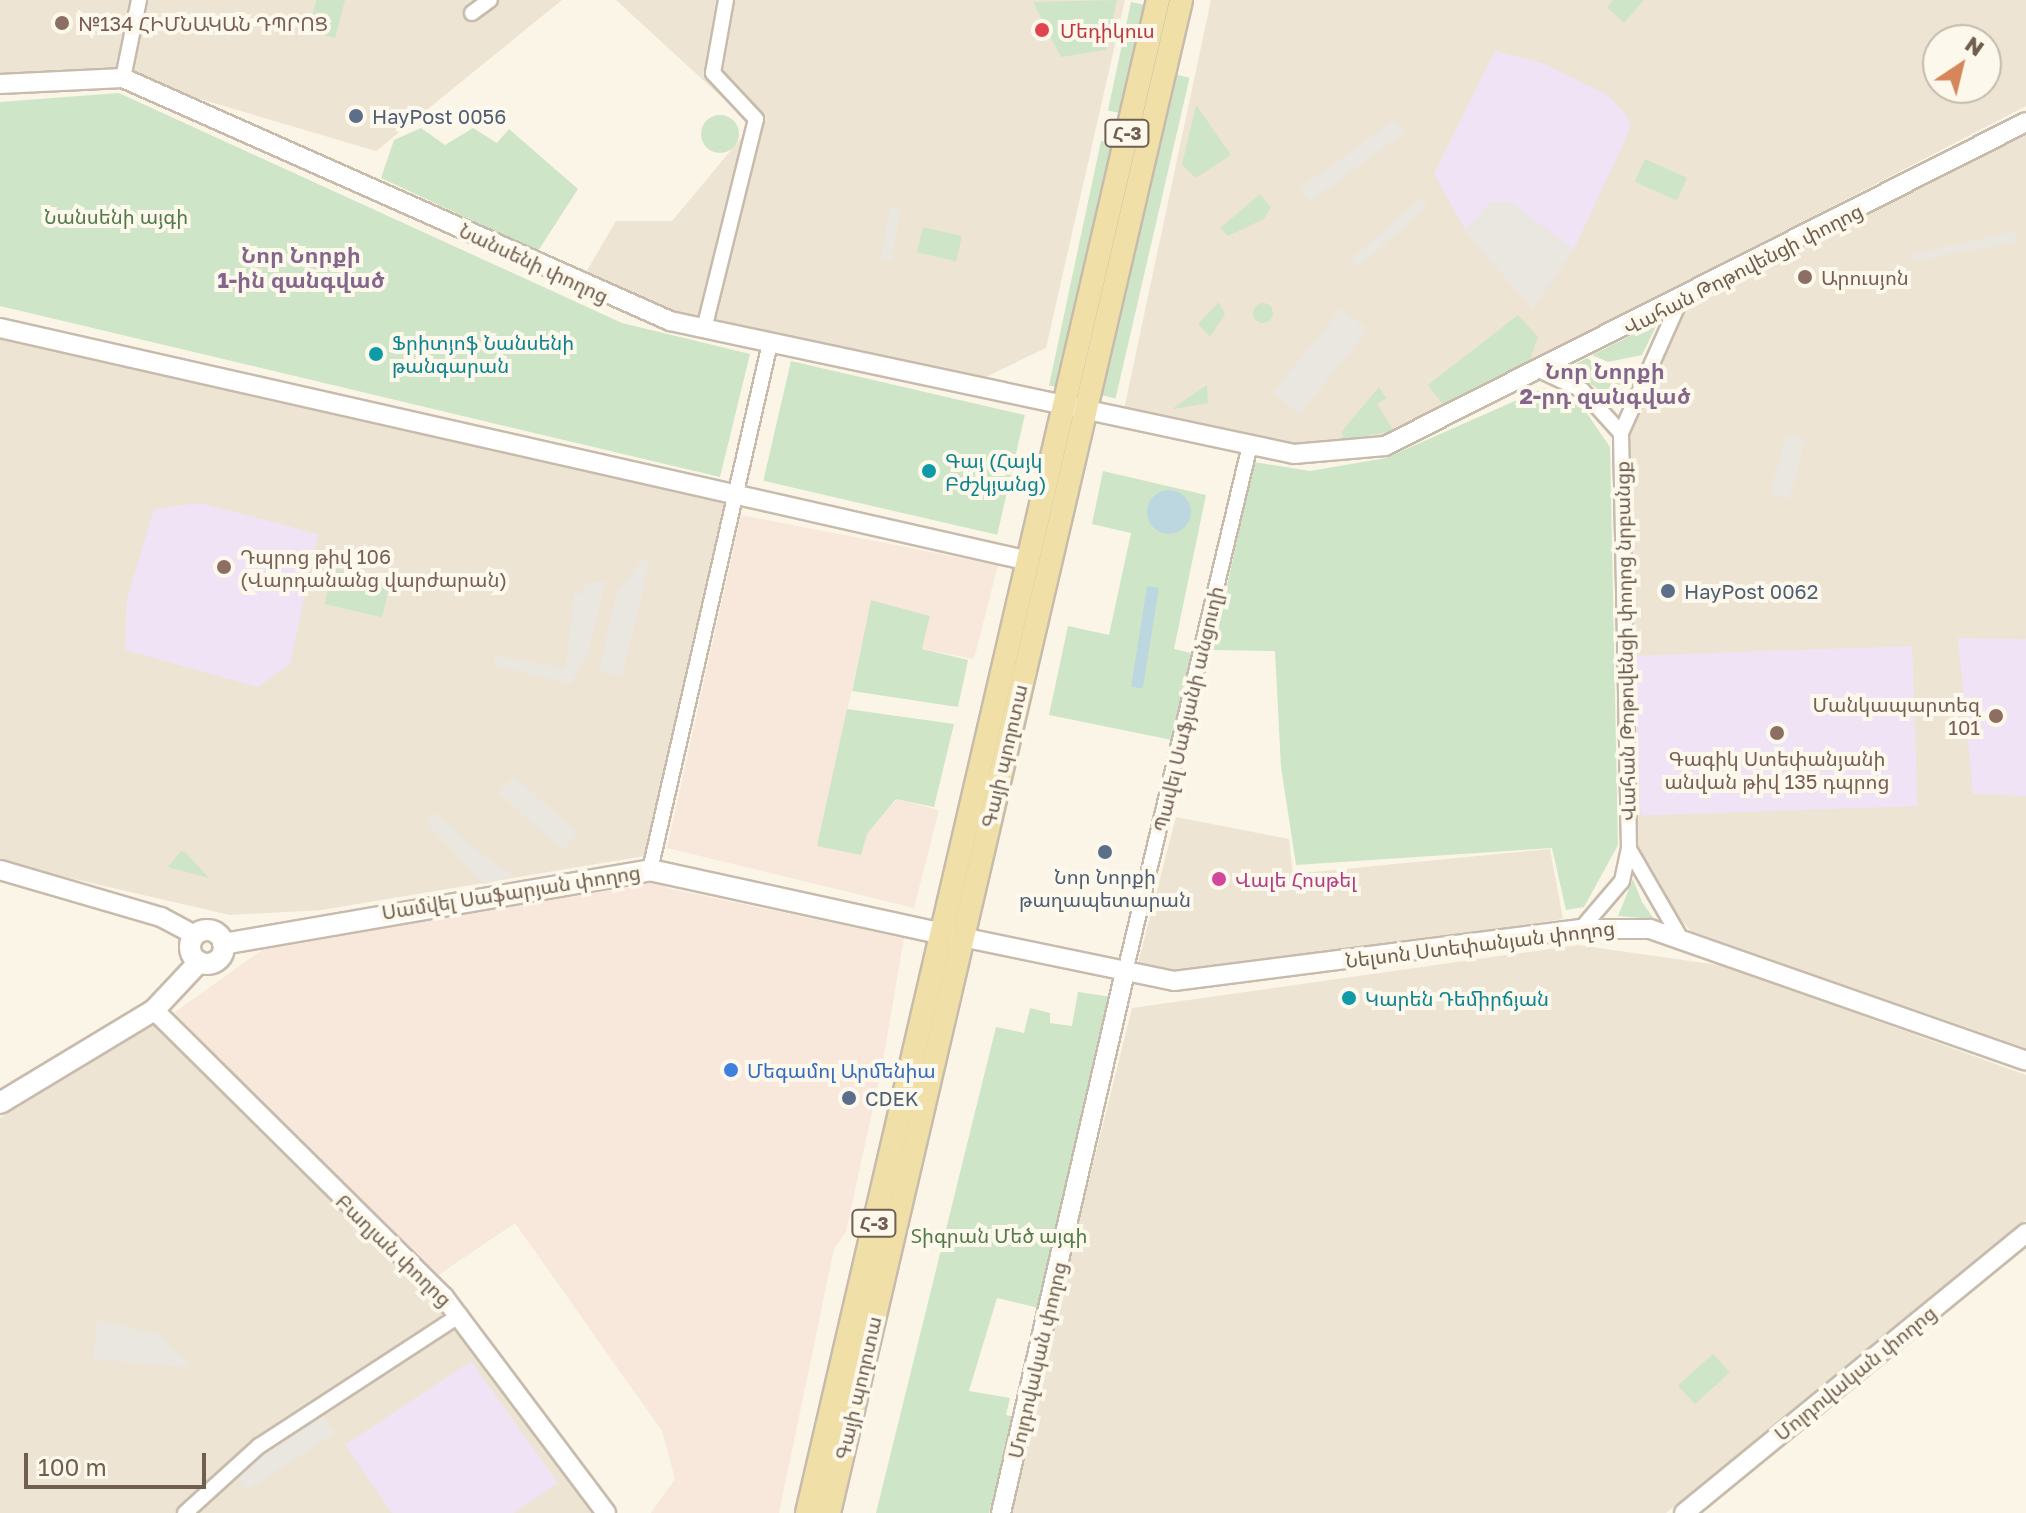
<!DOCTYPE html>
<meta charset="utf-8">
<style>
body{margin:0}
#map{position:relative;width:2026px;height:1513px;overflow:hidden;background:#faf5e6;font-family:"Golos Text","Noto Sans Armenian",sans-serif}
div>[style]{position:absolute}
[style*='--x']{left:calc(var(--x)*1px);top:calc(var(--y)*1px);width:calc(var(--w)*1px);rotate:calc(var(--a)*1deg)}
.residential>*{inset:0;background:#ede4d3}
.commercial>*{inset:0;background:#f8e8dc}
.industrial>*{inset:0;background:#eae6e0;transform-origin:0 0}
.education>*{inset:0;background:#f1e3f6;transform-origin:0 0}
.green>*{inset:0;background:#cfe5c7;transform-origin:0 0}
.round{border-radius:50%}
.water>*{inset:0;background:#bdd7e1;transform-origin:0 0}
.roads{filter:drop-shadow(2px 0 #c7bbac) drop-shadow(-2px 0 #c7bbac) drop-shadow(0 2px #c7bbac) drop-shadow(0 -2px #c7bbac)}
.minor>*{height:14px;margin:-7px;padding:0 7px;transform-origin:7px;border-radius:7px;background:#fff}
.tertiary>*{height:18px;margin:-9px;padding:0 9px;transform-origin:9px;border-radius:9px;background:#fff}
.secondary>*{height:20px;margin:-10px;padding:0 10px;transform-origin:10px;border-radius:10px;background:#fff}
.secondary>.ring{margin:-10px;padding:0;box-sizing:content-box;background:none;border:20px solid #fff;border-radius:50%}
.primary>*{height:22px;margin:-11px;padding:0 11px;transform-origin:11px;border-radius:11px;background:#f0dfa7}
.dots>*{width:22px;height:22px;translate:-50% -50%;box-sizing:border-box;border:4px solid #fdf8ec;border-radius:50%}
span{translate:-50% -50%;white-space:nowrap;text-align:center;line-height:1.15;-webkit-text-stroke:8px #fdf8ec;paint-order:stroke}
.shield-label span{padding:2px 6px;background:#fdf8ec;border:2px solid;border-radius:6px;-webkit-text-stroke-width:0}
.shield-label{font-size:18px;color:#705f4e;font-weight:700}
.education-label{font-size:20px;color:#785e54}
.left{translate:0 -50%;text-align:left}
.right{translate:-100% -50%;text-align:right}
.health-label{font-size:20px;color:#be3a42}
.service-label{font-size:20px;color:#4e5e75}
.park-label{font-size:20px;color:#537a4b}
.street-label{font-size:20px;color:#705f4e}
.culture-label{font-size:20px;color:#0d838f}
.hotel-label{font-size:20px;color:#b23c85}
.shop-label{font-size:20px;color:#366cbe}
.neighbourhood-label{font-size:22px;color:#84668c;font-weight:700}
.north{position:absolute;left:1922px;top:24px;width:80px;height:80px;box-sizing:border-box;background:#fdf8ec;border:2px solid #c5bbad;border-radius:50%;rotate:35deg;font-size:22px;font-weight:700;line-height:32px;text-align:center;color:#705f4e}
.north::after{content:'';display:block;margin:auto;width:28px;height:36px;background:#d5865a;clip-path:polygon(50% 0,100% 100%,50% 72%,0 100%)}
.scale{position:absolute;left:24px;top:1453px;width:182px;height:36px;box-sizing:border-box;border:4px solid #705f4e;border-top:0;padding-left:10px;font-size:24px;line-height:28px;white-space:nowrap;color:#705f4e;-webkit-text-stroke:6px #fdf8ec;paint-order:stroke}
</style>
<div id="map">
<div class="residential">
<i style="clip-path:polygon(0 0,562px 0,376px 151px,129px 78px,0 84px)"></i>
<i style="clip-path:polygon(616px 0,1125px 0,1046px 348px,975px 382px,656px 311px,582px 279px,616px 221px,672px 221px,752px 125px)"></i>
<i style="clip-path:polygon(evenodd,1211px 0,2026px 0,2026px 106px,1383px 440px,1298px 448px,1123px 414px,1211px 0,1938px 40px,1986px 40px,1986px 88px,1938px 88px,1938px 40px)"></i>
<i style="clip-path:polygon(2026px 129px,2026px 1048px,1691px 931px,1665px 903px,1634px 847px,1628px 435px,1686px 310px)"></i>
<i style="clip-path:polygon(0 334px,728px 502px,650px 855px,321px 910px,230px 915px,0 862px)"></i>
<i style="clip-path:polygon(1176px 817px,1289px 839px,1293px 874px,1550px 849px,1563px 919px,1280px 960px,1173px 970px,1138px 963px)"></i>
<i style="clip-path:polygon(1578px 945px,1725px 966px,2026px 1075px,2026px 1220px,1666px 1513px,1006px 1513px,1132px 1008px)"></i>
<i style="clip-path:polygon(155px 1024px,434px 1295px,592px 1513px,0 1513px,0 1118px)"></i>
</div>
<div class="commercial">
<i style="clip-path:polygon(741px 515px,998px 565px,974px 659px,922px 649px,930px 616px,871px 600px,818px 846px,867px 834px,897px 799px,939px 810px,914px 908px,667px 848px)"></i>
<i style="clip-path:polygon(657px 877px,667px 888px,904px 938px,883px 1061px,846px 1232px,834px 1249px,779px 1513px,651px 1513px,675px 1479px,662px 1431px,515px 1223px,434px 1278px,185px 1034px,175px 1012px,279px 938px)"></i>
</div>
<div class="industrial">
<i style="left:1395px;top:119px;width:17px;height:118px;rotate:54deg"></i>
<i style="left:1421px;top:198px;width:11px;height:93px;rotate:49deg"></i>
<i style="clip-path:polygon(1490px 202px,1510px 202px,1574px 249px,1533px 309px,1463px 231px)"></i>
<i style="left:890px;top:207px;width:11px;height:53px;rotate:10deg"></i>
<i style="clip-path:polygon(2016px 231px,2018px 242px,1912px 261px,1911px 254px)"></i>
<i style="left:1341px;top:308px;width:35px;height:109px;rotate:39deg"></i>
<i style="left:1786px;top:434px;width:20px;height:62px;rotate:15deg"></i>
<i style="clip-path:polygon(642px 560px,650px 561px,622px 676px,599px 670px,617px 592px)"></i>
<i style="clip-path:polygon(606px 581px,588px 653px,571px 684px,494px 666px,495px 655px,565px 668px,574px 594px,582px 594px,586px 583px)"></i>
<i style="left:514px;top:776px;width:86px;height:23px;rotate:42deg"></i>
<i style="clip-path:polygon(434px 812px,488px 859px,515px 876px,484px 884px,426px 822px)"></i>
<i style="clip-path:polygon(97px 1320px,160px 1335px,192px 1368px,93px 1359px)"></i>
<i style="left:324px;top:1416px;width:20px;height:106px;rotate:57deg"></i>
</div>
<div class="education">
<i style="clip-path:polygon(1495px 51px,1545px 64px,1606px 94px,1627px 115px,1631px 127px,1574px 249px,1510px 202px,1490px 202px,1465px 229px,1434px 174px)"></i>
<i style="clip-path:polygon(201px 503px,318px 534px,290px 664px,258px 687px,125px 650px,127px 599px,154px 509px)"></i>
<i style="clip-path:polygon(1958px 638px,2026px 639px,2026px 796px,1973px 794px)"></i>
<i style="left:1912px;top:646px;width:160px;height:277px;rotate:88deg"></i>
<i style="clip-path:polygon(471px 1361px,558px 1483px,514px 1513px,392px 1513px,345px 1445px)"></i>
</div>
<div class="green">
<i style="clip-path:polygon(316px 0,345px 0,335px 38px,309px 31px)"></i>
<i style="clip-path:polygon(1117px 0,1106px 50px,1061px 57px,1033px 2px)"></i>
<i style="clip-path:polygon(1613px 0,1644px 0,1624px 23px,1607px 7px)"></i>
<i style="left:1131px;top:2px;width:14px;height:111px;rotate:12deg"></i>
<i style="left:1173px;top:74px;width:17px;height:329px;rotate:13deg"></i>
<i style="clip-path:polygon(119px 93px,622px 323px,750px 354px,720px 477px,0 306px,0 102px)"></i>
<i style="clip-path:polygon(1196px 105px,1231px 155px,1196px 178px,1182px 165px)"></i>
<i class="round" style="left:701px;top:115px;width:38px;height:38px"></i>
<i style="clip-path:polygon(421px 128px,445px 145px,473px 128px,497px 143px,509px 129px,578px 189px,538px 251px,381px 178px,394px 140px)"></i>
<i style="left:1101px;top:141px;width:14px;height:250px;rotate:12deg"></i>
<i style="left:1645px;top:159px;width:46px;height:25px;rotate:24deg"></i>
<i style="clip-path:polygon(1260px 194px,1271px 207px,1264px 219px,1228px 236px,1220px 228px)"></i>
<i style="left:923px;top:227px;width:40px;height:26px;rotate:13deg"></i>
<i style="clip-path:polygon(1219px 302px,1225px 314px,1210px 337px,1198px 324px)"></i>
<i class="round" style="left:1253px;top:303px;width:20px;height:20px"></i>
<i style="clip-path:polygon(1518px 315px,1538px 337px,1527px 368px,1445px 407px,1428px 385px)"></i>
<i style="clip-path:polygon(1658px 322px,1642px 355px,1608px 362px,1592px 355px)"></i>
<i style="clip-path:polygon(1587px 358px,1618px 379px,1624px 391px,1617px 405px,1570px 367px)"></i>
<i style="left:791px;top:361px;width:240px;height:123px;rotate:13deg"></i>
<i style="clip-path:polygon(1207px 385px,1208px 403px,1174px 409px,1176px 406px)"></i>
<i style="clip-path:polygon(1379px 387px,1386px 398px,1377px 404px,1394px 431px,1343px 440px,1342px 431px)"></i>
<i style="clip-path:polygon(1544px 388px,1584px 409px,1610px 447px,1618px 845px,1584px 907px,1566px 910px,1552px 848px,1296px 865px,1281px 767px,1275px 651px,1213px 650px,1254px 462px,1310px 471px,1386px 458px)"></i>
<i style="clip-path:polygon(1103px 471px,1206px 495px,1174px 649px,1191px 653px,1172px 740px,1049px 715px,1068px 626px,1109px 635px,1131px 533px,1092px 524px)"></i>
<i style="left:333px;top:568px;width:59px;height:37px;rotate:13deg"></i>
<i style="clip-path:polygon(871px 600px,930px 616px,922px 649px,968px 660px,958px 707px,852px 691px)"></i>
<i style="clip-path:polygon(847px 709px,954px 724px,934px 807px,896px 799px,867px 834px,861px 855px,817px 846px)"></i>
<i style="clip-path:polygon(181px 851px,185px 852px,209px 878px,168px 867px)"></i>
<i style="clip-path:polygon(1633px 879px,1642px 902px,1654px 919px,1618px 916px)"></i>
<i style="clip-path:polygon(1078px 992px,1112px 997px,1039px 1308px,997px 1298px,969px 1391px,1010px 1398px,1006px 1415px,1014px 1417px,989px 1513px,876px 1513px,996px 1027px,1024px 1033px,1030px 1008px,1050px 1013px,1050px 1023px,1072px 1026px)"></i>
<i style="left:1713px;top:1354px;width:25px;height:47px;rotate:48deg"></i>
</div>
<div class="water">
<i class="round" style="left:1147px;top:490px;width:44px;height:44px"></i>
<i style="left:1147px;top:586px;width:12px;height:102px;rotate:9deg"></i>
</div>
<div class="roads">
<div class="minor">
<i style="--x:472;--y:13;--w:22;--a:-36"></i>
<i style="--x:123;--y:78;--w:80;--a:-78.4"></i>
<i style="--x:704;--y:329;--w:216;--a:-76.1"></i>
<i style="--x:756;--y:119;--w:63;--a:-133.1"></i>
<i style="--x:713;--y:73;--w:74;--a:-79.9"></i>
<i style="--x:1543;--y:372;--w:43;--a:24.8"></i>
<i style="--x:1582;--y:390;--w:58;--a:47.8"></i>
<i style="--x:1629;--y:849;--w:98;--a:60"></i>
<i style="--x:650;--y:870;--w:540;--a:-77.17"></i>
<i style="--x:1581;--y:929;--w:63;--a:-49.5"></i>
<i style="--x:1622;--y:881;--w:33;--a:-78"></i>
<i style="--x:1629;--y:849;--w:416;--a:-91.1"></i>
<i style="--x:1621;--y:433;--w:142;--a:-66"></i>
<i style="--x:1125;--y:972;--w:542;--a:-76.66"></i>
<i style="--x:185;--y:1513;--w:100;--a:-42.2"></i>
<i style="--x:259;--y:1446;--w:240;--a:-33.1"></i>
</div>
<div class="tertiary">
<i style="--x:0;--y:84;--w:123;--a:-2.8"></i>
<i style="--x:123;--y:78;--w:599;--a:23.95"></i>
<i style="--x:670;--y:321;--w:638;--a:12.03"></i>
<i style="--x:1294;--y:454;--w:91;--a:-5"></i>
<i style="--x:1385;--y:446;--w:718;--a:-26.81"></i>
<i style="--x:0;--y:328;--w:1055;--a:12.76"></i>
<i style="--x:0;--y:870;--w:168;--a:16.3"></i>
<i style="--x:161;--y:917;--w:38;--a:28"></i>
<i style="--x:952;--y:935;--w:227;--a:11.7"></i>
<i style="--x:1174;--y:981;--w:410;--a:-7.3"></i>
<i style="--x:1581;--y:929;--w:69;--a:0"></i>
<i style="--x:1650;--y:929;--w:398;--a:19.3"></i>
<i style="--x:154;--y:1010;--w:408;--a:44.7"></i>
<i style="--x:444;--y:1297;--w:270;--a:53.1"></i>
<i style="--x:1001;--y:1513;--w:555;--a:-77.09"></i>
<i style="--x:1684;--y:1513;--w:442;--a:-39.3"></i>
</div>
<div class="secondary">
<i class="ring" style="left:190px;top:930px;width:14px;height:14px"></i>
<i style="--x:223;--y:944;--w:433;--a:-9.8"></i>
<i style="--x:650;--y:870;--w:296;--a:12.3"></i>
<i style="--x:0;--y:1103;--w:180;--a:-31.1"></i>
<i style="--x:154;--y:1010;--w:66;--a:-46.8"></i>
</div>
<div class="primary">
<i style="--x:807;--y:1513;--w:1553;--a:-76.94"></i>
<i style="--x:829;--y:1513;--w:1553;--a:-76.9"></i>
</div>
</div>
<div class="dots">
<i style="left:62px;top:23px;background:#8d6e63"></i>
<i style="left:1042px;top:30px;background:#e0444e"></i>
<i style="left:356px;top:116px;background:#5c6f8a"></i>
<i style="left:1805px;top:277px;background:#8d6e63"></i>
<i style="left:376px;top:354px;background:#0f9aa8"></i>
<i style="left:929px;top:471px;background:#0f9aa8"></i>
<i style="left:224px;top:567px;background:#8d6e63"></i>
<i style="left:1668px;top:591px;background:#5c6f8a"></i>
<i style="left:1996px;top:716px;background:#8d6e63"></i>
<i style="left:1777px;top:733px;background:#8d6e63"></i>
<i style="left:1105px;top:852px;background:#5c6f8a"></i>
<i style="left:1219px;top:879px;background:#d1479c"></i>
<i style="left:1349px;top:998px;background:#0f9aa8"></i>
<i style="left:731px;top:1070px;background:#3f7fe0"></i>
<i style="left:849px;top:1098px;background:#5c6f8a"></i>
</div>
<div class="shield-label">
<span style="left:1127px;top:133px">Հ-3</span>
<span style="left:874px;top:1223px">Հ-3</span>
</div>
<div class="education-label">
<span class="left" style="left:78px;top:23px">№134 ՀԻՄՆԱԿԱՆ ԴՊՐՈՑ</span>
<span class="left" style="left:1821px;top:277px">Արուսյոն</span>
<span class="left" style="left:240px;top:568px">Դպրոց թիվ 106<br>(Վարդանանց վարժարան)</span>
<span class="right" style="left:1980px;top:716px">Մանկապարտեզ<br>101</span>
<span style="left:1777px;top:770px">Գագիկ Ստեփանյանի<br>անվան թիվ 135 դպրոց</span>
</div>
<div class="health-label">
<span class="left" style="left:1060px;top:30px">Մեդիկուս</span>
</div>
<div class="service-label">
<span class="left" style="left:372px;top:116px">HayPost 0056</span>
<span class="left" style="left:1684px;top:591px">HayPost 0062</span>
<span style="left:1105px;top:888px">Նոր Նորքի<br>թաղապետարան</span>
<span class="left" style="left:865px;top:1098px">CDEK</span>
</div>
<div class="park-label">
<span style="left:116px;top:216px">Նանսենի այգի</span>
<span style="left:999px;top:1235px">Տիգրան Մեծ այգի</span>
</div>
<div class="street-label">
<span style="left:534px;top:263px;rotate:25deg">Նանսենի փողոց</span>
<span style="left:1743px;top:269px;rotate:-27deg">Վահան Թոթովենցի փողոց</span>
<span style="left:1625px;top:641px;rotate:-91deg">Վահան Թոթովենցի փողոց նրբանցք</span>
<span style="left:1188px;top:709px;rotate:-77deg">Պավել Սաֆյանի անցուղի</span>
<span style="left:1004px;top:756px;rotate:-77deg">Գայի պողոտա</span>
<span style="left:511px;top:892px;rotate:-9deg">Սամվել Սաֆարյան փողոց</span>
<span style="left:1480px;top:944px;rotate:-7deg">Նելսոն Ստեփանյան փողոց</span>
<span style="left:394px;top:1250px;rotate:44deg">Բաղյան փողոց</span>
<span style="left:1037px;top:1360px;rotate:-77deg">Մոլդովական փողոց</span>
<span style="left:1855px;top:1373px;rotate:-39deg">Մոլդովական փողոց</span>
<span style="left:858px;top:1388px;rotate:-77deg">Գայի պողոտա</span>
</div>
<div class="culture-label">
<span class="left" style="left:392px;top:354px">Ֆրիտյոֆ Նանսենի<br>թանգարան</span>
<span class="left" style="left:945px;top:472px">Գայ (Հայկ<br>Բժշկյանց)</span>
<span class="left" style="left:1365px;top:998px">Կարեն Դեմիրճյան</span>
</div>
<div class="hotel-label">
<span class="left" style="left:1235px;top:879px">Վալե Հոսթել</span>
</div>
<div class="shop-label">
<span class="left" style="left:747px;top:1070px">Մեգամոլ Արմենիա</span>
</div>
<div class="neighbourhood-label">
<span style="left:301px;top:267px">Նոր Նորքի<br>1-ին զանգված</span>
<span style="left:1605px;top:383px">Նոր Նորքի<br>2-րդ զանգված</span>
</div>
<div class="north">N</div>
<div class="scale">100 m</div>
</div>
